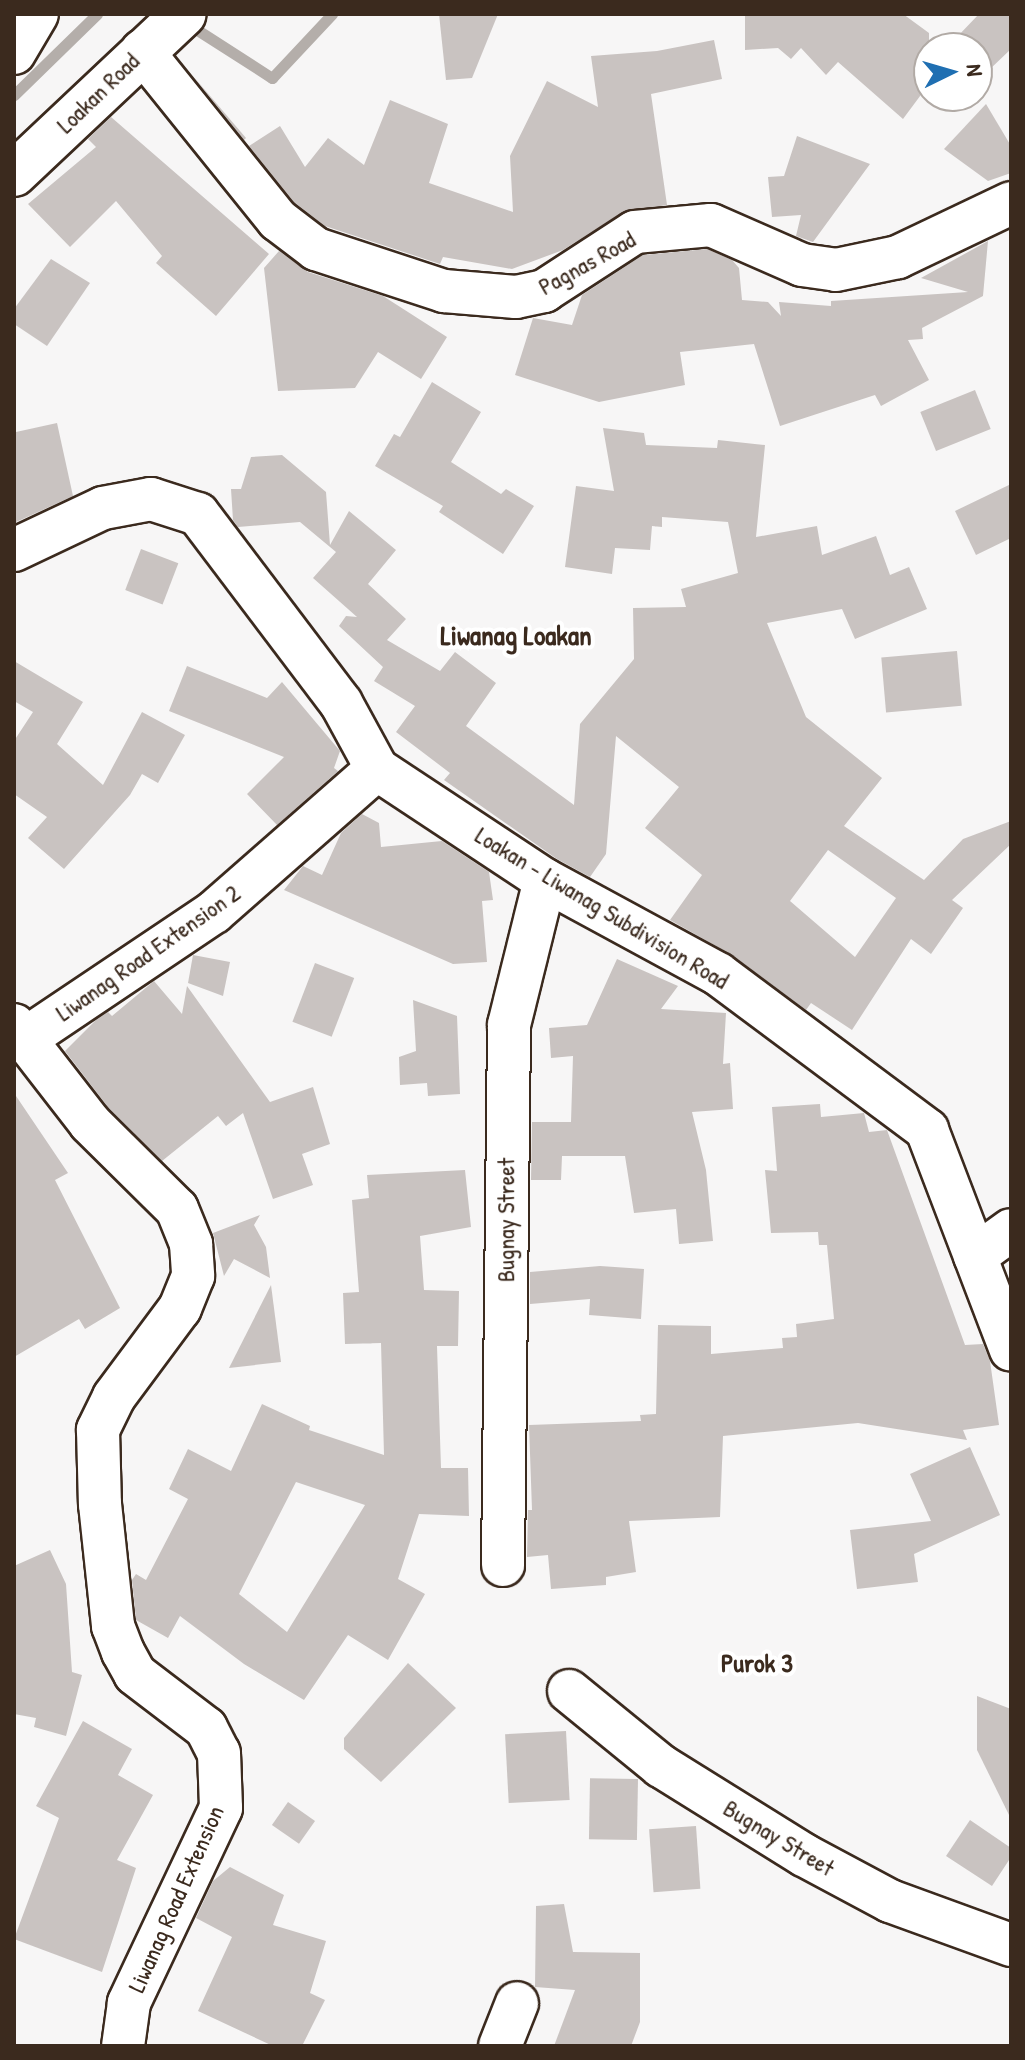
<!DOCTYPE html>
<style>
body{margin:0}
#map{position:relative;width:1025px;height:2060px;overflow:hidden;background:#f7f6f6;font-family:"Patrick Hand",sans-serif}
div>[style]{position:absolute}
[style*='--x']{left:calc(var(--x)*1px);top:calc(var(--y)*1px);width:calc(var(--w)*1px);rotate:calc(var(--a)*1deg)}
.stream>*{height:11px;margin:-5.5px;padding:0 5.5px;transform-origin:5.5px;border-radius:5.5px;background:#b4aeaa}
.building>*{inset:0;background:#c9c3c1;transform-origin:0 0}
.roads{filter:drop-shadow(2px 0 #3b2a1e) drop-shadow(-2px 0 #3b2a1e) drop-shadow(0 2px #3b2a1e) drop-shadow(0 -2px #3b2a1e)}
.minor>*{height:42px;margin:-21px;padding:0 21px;transform-origin:21px;border-radius:21px;background:#fff}
.major>*{height:44px;margin:-22px;padding:0 22px;transform-origin:22px;border-radius:22px;background:#fff}
span{translate:-50% -50%;white-space:nowrap;text-align:center;line-height:1.15;-webkit-text-stroke:8px #fff;paint-order:stroke}
.street-label{font-size:24px;color:#3b2a1e}
.neighbourhood-label{font-size:26px;color:#3b2a1e;font-weight:700}
.quarter-label{font-size:28px;color:#3b2a1e;font-weight:700}
.frame{position:absolute;inset:0;border:16px solid #3b2a1e;pointer-events:none}
.north{position:absolute;left:913px;top:32px;width:80px;height:80px;box-sizing:border-box;background:#fff;border:2px solid #b1aaa5;border-radius:50%;rotate:85deg;font-size:22px;font-weight:700;line-height:32px;text-align:center;color:#3b2a1e}
.north::after{content:'';display:block;margin:auto;width:28px;height:36px;background:#1f6fb2;clip-path:polygon(50% 0,100% 100%,50% 72%,0 100%)}
</style>
<div id="map">
<div class="stream">
<i style="--x:188;--y:24;--w:100;--a:32.7"></i>
<i style="--x:272;--y:78;--w:88;--a:-46.8"></i>
<i style="--x:14;--y:95;--w:116;--a:-44.3"></i>
</div>
<div class="building">
<i style="clip-path:polygon(439px 14px,498px 14px,472px 78px,446px 80px)"></i>
<i style="clip-path:polygon(745px 14px,903px 14px,929px 33px,929px 84px,903px 119px,838px 62px,826px 75px,801px 48px,791px 59px,778px 48px,745px 50px)"></i>
<i style="clip-path:polygon(979px 14px,1011px 14px,1011px 49px,989px 70px,977px 58px,977px 48px,968px 48px,957px 37px)"></i>
<i style="clip-path:polygon(714px 40px,722px 79px,651px 94px,667px 205px,623px 212px,563px 250px,512px 269px,443px 257px,440px 264px,325px 226px,294px 202px,249px 146px,280px 126px,305px 167px,328px 138px,364px 165px,390px 100px,448px 124px,429px 183px,513px 212px,510px 156px,547px 81px,598px 107px,591px 56px,657px 51px)"></i>
<i style="clip-path:polygon(193px 76px,246px 138px,244px 140px)"></i>
<i style="clip-path:polygon(986px 104px,1011px 146px,1011px 173px,988px 181px,944px 149px)"></i>
<i style="clip-path:polygon(111px 117px,269px 254px,216px 316px,156px 263px,162px 256px,116px 201px,70px 247px,28px 204px,96px 147px,88px 139px)"></i>
<i style="clip-path:polygon(797px 136px,870px 164px,813px 242px,796px 236px,801px 215px,772px 217px,768px 177px,784px 176px)"></i>
<i style="clip-path:polygon(988px 241px,983px 296px,922px 328px,923px 339px,908px 340px,929px 380px,881px 406px,875px 395px,780px 426px,754px 344px,680px 352px,685px 385px,599px 402px,515px 375px,533px 318px,572px 325px,582px 295px,643px 255px,707px 249px,732px 260px,739px 268px,742px 300px,768px 302px,781px 316px,779px 302px,831px 306px,831px 301px,968px 292px,921px 278px)"></i>
<i style="clip-path:polygon(279px 251px,308px 272px,383px 296px,447px 337px,421px 379px,378px 352px,355px 388px,278px 391px,264px 268px)"></i>
<i style="clip-path:polygon(51px 259px,90px 283px,47px 346px,14px 324px,14px 309px)"></i>
<i style="clip-path:polygon(432px 382px,481px 412px,451px 462px,501px 494px,506px 489px,534px 506px,503px 554px,439px 512px,443px 506px,375px 466px,394px 434px,400px 437px)"></i>
<i style="left:975px;top:390px;width:42px;height:59px;rotate:68deg"></i>
<i style="clip-path:polygon(57px 423px,73px 496px,14px 523px,16px 432px)"></i>
<i style="clip-path:polygon(evenodd,603px 428px,644px 433px,646px 445px,717px 448px,718px 440px,765px 445px,756px 537px,817px 526px,822px 555px,876px 536px,890px 575px,909px 567px,927px 609px,855px 639px,842px 609px,767px 623px,806px 717px,882px 778px,844px 826px,924px 880px,963px 839px,1011px 821px,1011px 844px,952px 900px,963px 908px,931px 954px,911px 939px,852px 1030px,811px 1003px,806px 1010px,732px 955px,670px 920px,702px 875px,645px 828px,679px 787px,616px 736px,606px 854px,590px 877px,557px 859px,444px 780px,450px 773px,396px 732px,415px 706px,374px 681px,383px 667px,339px 626px,346px 616px,357px 617px,313px 578px,336px 552px,300px 522px,238px 527px,233px 520px,231px 489px,241px 489px,251px 457px,282px 455px,326px 492px,330px 545px,349px 511px,396px 550px,368px 584px,406px 619px,387px 640px,440px 671px,455px 652px,496px 683px,466px 726px,574px 805px,580px 724px,634px 659px,633px 608px,686px 607px,681px 589px,738px 573px,728px 522px,662px 517px,662px 527px,652px 526px,650px 550px,615px 548px,612px 574px,565px 567px,576px 486px,614px 491px,603px 428px,828px 850px,896px 898px,855px 957px,790px 901px,828px 850px)"></i>
<i style="clip-path:polygon(1011px 484px,1011px 538px,976px 555px,955px 511px)"></i>
<i style="left:141px;top:549px;width:40px;height:44px;rotate:21deg"></i>
<i style="left:957px;top:651px;width:55px;height:76px;rotate:85deg"></i>
<i style="clip-path:polygon(14px 661px,83px 702px,57px 744px,103px 785px,142px 712px,185px 735px,158px 783px,142px 774px,130px 795px,64px 869px,28px 838px,47px 817px,14px 794px,14px 741px,33px 712px,14px 701px)"></i>
<i style="clip-path:polygon(187px 666px,267px 698px,282px 682px,340px 751px,334px 768px,338px 771px,277px 825px,247px 794px,284px 757px,169px 711px)"></i>
<i style="clip-path:polygon(362px 814px,379px 823px,381px 847px,442px 841px,489px 872px,493px 900px,482px 901px,487px 962px,453px 964px,284px 890px,303px 866px,322px 875px,341px 833px)"></i>
<i style="clip-path:polygon(193px 955px,230px 962px,223px 996px,188px 983px)"></i>
<i style="clip-path:polygon(617px 959px,678px 986px,661px 1009px,726px 1013px,723px 1064px,730px 1063px,733px 1109px,692px 1112px,706px 1170px,713px 1241px,679px 1244px,676px 1209px,634px 1213px,625px 1156px,562px 1156px,561px 1180px,531px 1180px,532px 1122px,571px 1122px,573px 1056px,551px 1058px,549px 1028px,587px 1025px)"></i>
<i style="left:315px;top:963px;width:42px;height:63px;rotate:21deg"></i>
<i style="clip-path:polygon(154px 981px,182px 1014px,187px 986px,270px 1102px,313px 1087px,330px 1144px,302px 1154px,313px 1185px,273px 1199px,243px 1113px,226px 1126px,218px 1116px,162px 1161px,108px 1107px,65px 1051px,96px 1020px,108px 1012px,112px 1016px)"></i>
<i style="clip-path:polygon(413px 1000px,457px 1016px,460px 1094px,428px 1096px,427px 1083px,400px 1085px,399px 1057px,416px 1051px)"></i>
<i style="clip-path:polygon(14px 1093px,68px 1173px,55px 1180px,120px 1308px,85px 1329px,79px 1319px,14px 1357px)"></i>
<i style="clip-path:polygon(820px 1104px,821px 1117px,864px 1113px,869px 1132px,887px 1130px,965px 1345px,983px 1344px,990px 1361px,999px 1425px,963px 1430px,967px 1440px,858px 1423px,723px 1436px,720px 1517px,629px 1521px,636px 1572px,606px 1577px,606px 1585px,551px 1589px,548px 1555px,527px 1557px,528px 1510px,532px 1510px,529px 1425px,641px 1421px,640px 1415px,656px 1414px,658px 1325px,711px 1326px,711px 1354px,783px 1348px,782px 1338px,797px 1337px,796px 1324px,834px 1319px,827px 1245px,819px 1245px,818px 1232px,771px 1233px,765px 1170px,777px 1171px,772px 1107px)"></i>
<i style="clip-path:polygon(evenodd,465px 1170px,471px 1227px,420px 1236px,424px 1290px,459px 1291px,458px 1346px,437px 1346px,441px 1468px,468px 1468px,469px 1516px,419px 1514px,398px 1579px,425px 1594px,388px 1660px,348px 1635px,304px 1700px,244px 1664px,180px 1616px,168px 1638px,136px 1620px,132px 1580px,136px 1574px,146px 1580px,188px 1499px,169px 1489px,188px 1449px,231px 1471px,262px 1404px,310px 1426px,309px 1430px,384px 1455px,381px 1343px,345px 1344px,343px 1293px,359px 1292px,352px 1200px,369px 1198px,367px 1175px,465px 1170px,296px 1482px,365px 1505px,287px 1632px,239px 1594px,296px 1482px)"></i>
<i style="clip-path:polygon(260px 1215px,254px 1225px,266px 1247px,270px 1278px,234px 1259px,224px 1276px,213px 1233px)"></i>
<i style="clip-path:polygon(600px 1266px,644px 1269px,641px 1319px,589px 1315px,590px 1299px,530px 1304px,530px 1272px)"></i>
<i style="clip-path:polygon(271px 1285px,281px 1362px,229px 1368px)"></i>
<i style="clip-path:polygon(970px 1447px,1000px 1515px,914px 1554px,918px 1582px,857px 1589px,850px 1530px,931px 1521px,910px 1474px)"></i>
<i style="clip-path:polygon(50px 1550px,66px 1584px,72px 1672px,82px 1675px,66px 1736px,34px 1727px,36px 1718px,14px 1714px,14px 1566px)"></i>
<i style="clip-path:polygon(408px 1663px,456px 1708px,381px 1782px,344px 1749px,344px 1738px)"></i>
<i style="clip-path:polygon(977px 1696px,1011px 1709px,1011px 1819px,977px 1750px)"></i>
<i style="clip-path:polygon(83px 1721px,132px 1749px,118px 1775px,153px 1795px,117px 1860px,136px 1868px,102px 1972px,14px 1939px,59px 1818px,36px 1806px)"></i>
<i style="left:566px;top:1731px;width:69px;height:61px;rotate:87deg"></i>
<i style="left:638px;top:1779px;width:61px;height:48px;rotate:91deg"></i>
<i style="left:288px;top:1802px;width:33px;height:28px;rotate:35deg"></i>
<i style="clip-path:polygon(970px 1820px,1011px 1848px,1011px 1857px,992px 1886px,946px 1856px)"></i>
<i style="left:696px;top:1826px;width:63px;height:47px;rotate:86deg"></i>
<i style="clip-path:polygon(230px 1867px,284px 1895px,273px 1925px,326px 1941px,310px 1993px,325px 2000px,302px 2046px,273px 2046px,198px 2011px,232px 1937px,196px 1918px,213px 1881px)"></i>
<i style="clip-path:polygon(564px 1904px,573px 1952px,640px 1953px,640px 2022px,631px 2046px,554px 2046px,575px 1990px,535px 1987px,536px 1906px)"></i>
</div>
<div class="roads">
<div class="minor">
<i style="--x:142;--y:51;--w:217;--a:51.2"></i>
<i style="--x:278;--y:220;--w:48;--a:37.3"></i>
<i style="--x:316;--y:249;--w:135;--a:18.2"></i>
<i style="--x:444;--y:291;--w:72;--a:4.8"></i>
<i style="--x:516;--y:297;--w:29;--a:-12"></i>
<i style="--x:544;--y:291;--w:108;--a:-33"></i>
<i style="--x:635;--y:232;--w:76;--a:-5.3"></i>
<i style="--x:711;--y:225;--w:99;--a:23.7"></i>
<i style="--x:802;--y:265;--w:34;--a:8"></i>
<i style="--x:836;--y:270;--w:63;--a:-11.8"></i>
<i style="--x:898;--y:257;--w:125;--a:-25.5"></i>
<i style="--x:14;--y:53;--w:45;--a:-59.5"></i>
<i style="--x:14;--y:550;--w:98;--a:-25.3"></i>
<i style="--x:103;--y:508;--w:49;--a:-10.6"></i>
<i style="--x:151;--y:499;--w:49;--a:17.7"></i>
<i style="--x:198;--y:514;--w:237;--a:52.9"></i>
<i style="--x:341;--y:703;--w:75;--a:61.4"></i>
<i style="--x:377;--y:769;--w:201;--a:33.5"></i>
<i style="--x:545;--y:880;--w:197;--a:28.5"></i>
<i style="--x:718;--y:974;--w:261;--a:36.7"></i>
<i style="--x:927;--y:1130;--w:235;--a:69.1"></i>
<i style="--x:14;--y:1025;--w:124;--a:52.2"></i>
<i style="--x:90;--y:1123;--w:122;--a:44.7"></i>
<i style="--x:177;--y:1209;--w:38;--a:68"></i>
<i style="--x:191;--y:1244;--w:32;--a:86"></i>
<i style="--x:193;--y:1276;--w:35;--a:112"></i>
<i style="--x:180;--y:1308;--w:111;--a:126.6"></i>
<i style="--x:114;--y:1397;--w:37;--a:116"></i>
<i style="--x:98;--y:1430;--w:74;--a:88.5"></i>
<i style="--x:100;--y:1504;--w:123;--a:83.9"></i>
<i style="--x:113;--y:1626;--w:28;--a:69"></i>
<i style="--x:123;--y:1652;--w:25;--a:61"></i>
<i style="--x:135;--y:1674;--w:89;--a:37.3"></i>
<i style="--x:206;--y:1728;--w:28;--a:63"></i>
<i style="--x:219;--y:1753;--w:55;--a:87.9"></i>
<i style="--x:221;--y:1808;--w:216;--a:115.3"></i>
<i style="--x:129;--y:2003;--w:43;--a:97.9"></i>
<i style="--x:25;--y:1039;--w:228;--a:-33.9"></i>
<i style="--x:214;--y:912;--w:217;--a:-41.3"></i>
<i style="--x:975;--y:1256;--w:44;--a:-35.8"></i>
<i style="--x:503;--y:1565;--w:540;--a:-89.36"></i>
<i style="--x:509;--y:1025;--w:149;--a:-76.1"></i>
<i style="--x:569;--y:1691;--w:119;--a:39.2"></i>
<i style="--x:661;--y:1766;--w:168;--a:31.9"></i>
<i style="--x:804;--y:1855;--w:98;--a:28.1"></i>
<i style="--x:890;--y:1901;--w:129;--a:20"></i>
<i style="--x:500;--y:2046;--w:46;--a:-68.4"></i>
</div>
<div class="major">
<i style="--x:14;--y:174;--w:233;--a:-43.3"></i>
</div>
</div>
<div class="street-label">
<span style="left:98px;top:93px;rotate:-44deg">Loakan Road</span>
<span style="left:587px;top:263px;rotate:-29deg">Pagnas Road</span>
<span style="left:602px;top:908px;rotate:31deg">Loakan - Liwanag Subdivision Road</span>
<span style="left:148px;top:953px;rotate:-35deg">Liwanag Road Extension 2</span>
<span style="left:506px;top:1220px;rotate:-90deg">Bugnay Street</span>
<span style="left:779px;top:1838px;rotate:31deg">Bugnay Street</span>
<span style="left:176px;top:1899px;rotate:-66deg">Liwanag Road Extension</span>
</div>
<div class="neighbourhood-label">
<span style="left:757px;top:1663px">Purok 3</span>
</div>
<div class="quarter-label">
<span style="left:516px;top:635px">Liwanag Loakan</span>
</div>
<div class="frame"></div>
<div class="north">N</div>
</div>
